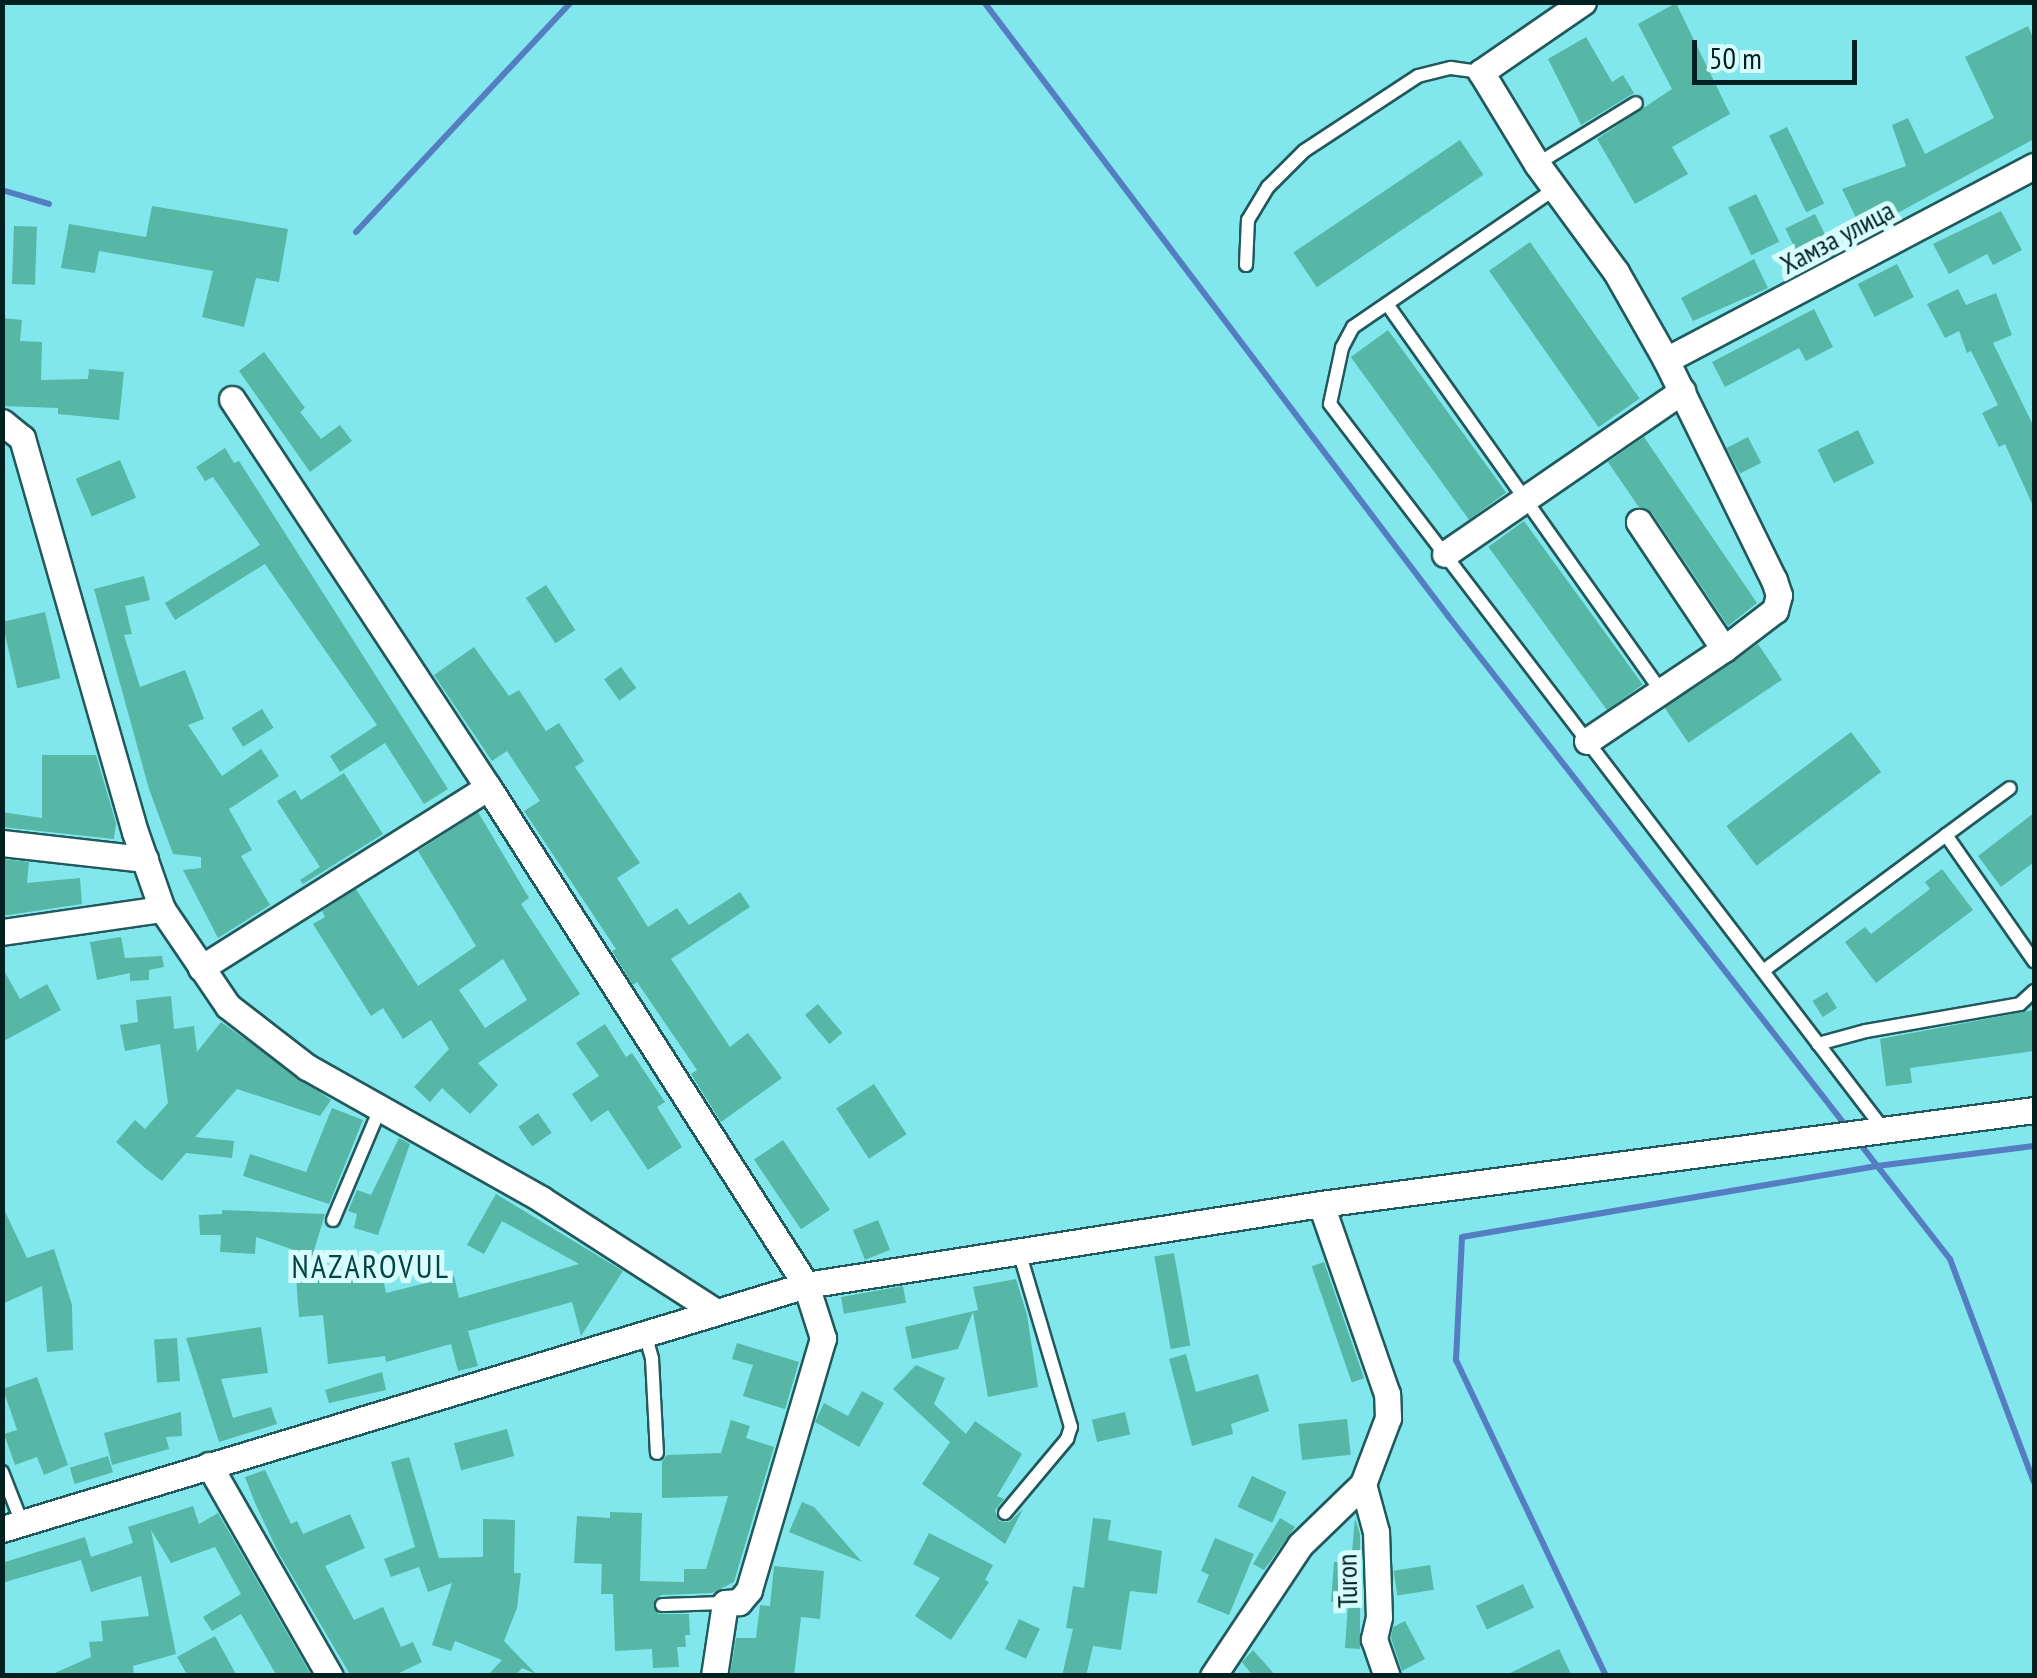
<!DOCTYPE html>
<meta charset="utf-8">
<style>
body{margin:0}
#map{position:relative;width:2037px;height:1678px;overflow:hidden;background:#81e7ec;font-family:"PT Sans Narrow",sans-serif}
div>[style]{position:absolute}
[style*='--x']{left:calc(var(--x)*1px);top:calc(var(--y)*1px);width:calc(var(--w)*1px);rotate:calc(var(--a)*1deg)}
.stream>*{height:6px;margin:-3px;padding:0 3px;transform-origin:3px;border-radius:3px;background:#557dc1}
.building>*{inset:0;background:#56b7a6;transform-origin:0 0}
.roads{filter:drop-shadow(2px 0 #21595c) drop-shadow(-2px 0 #21595c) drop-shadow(0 2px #21595c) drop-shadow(0 -2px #21595c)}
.service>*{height:12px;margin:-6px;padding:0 6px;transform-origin:6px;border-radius:6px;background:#fff}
.minor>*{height:25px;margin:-12.5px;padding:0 12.5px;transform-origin:12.5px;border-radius:12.5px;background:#fff}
span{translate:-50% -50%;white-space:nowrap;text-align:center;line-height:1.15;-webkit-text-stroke:10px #d7fdfe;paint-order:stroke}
.street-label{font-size:28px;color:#002021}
.quarter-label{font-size:32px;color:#054346;letter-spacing:2.5px}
.frame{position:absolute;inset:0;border:5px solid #002021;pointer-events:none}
.scale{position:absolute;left:1692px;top:40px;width:165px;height:45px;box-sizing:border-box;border:5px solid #002021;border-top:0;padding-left:12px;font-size:30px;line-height:35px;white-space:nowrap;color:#002021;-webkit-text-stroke:8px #d7fdfe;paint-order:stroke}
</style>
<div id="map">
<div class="stream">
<i style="--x:984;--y:2;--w:770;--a:52.92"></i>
<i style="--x:1448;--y:616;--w:647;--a:52.03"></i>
<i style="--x:2;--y:190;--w:49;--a:16.6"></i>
<i style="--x:356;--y:232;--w:315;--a:-46.9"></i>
<i style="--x:1857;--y:1140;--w:151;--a:52"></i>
<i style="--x:1950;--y:1259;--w:238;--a:69.4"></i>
<i style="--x:1606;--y:1676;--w:350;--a:-115.4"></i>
<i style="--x:1456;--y:1360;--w:123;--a:-87.2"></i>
<i style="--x:1462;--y:1237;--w:421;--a:-9.7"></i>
<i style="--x:1877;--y:1166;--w:158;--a:-7.3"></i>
</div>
<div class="building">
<i style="clip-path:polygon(1676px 3px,1730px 114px,1672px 147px,1688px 174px,1635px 204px,1597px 139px,1672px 89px,1638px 24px)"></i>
<i style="clip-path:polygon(2028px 26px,2034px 40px,2034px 139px,1892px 216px,1894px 221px,1865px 236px,1842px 189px,1906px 166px,1892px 125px,1908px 118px,1925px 154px,1994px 118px,1965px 57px)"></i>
<i style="clip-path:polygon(1586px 37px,1612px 82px,1623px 75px,1634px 93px,1581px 125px,1548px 59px)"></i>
<i style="left:1787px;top:127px;width:85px;height:20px;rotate:64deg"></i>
<i style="left:1460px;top:140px;width:42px;height:201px;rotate:56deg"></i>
<i style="left:1756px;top:194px;width:53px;height:31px;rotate:64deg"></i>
<i style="clip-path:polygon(152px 206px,288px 229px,279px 282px,256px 278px,244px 327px,202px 317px,213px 271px,99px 251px,95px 273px,61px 268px,69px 224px,146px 237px)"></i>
<i style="clip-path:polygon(2001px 211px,2022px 250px,1993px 265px,1987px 254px,1949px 274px,1933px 244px)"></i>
<i style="left:1815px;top:214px;width:37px;height:33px;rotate:64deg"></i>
<i style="left:14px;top:226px;width:23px;height:58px;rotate:2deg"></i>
<i style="left:1530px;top:242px;width:191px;height:50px;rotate:55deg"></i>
<i style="clip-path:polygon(1754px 259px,1768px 288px,1693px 321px,1681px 298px)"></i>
<i style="left:1897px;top:264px;width:37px;height:44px;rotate:63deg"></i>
<i style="clip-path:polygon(1958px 289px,1966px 305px,1996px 293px,2012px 335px,1993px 343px,2034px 427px,2034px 508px,2005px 444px,1999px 447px,1982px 413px,1998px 405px,1971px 351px,1967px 353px,1959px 331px,1945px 338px,1927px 304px)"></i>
<i style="clip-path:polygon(1814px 309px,1833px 347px,1806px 361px,1799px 348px,1725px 387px,1712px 362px)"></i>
<i style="clip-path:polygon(2px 318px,22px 320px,20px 341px,42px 342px,41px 380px,88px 379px,89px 369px,124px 372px,119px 420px,58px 414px,58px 408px,2px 406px,4px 341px,8px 341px,2px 341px)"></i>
<i style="left:1388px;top:330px;width:201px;height:46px;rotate:54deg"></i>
<i style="clip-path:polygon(264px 352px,305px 408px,300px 412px,321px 439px,340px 425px,352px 441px,310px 472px,239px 371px)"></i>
<i style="left:1858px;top:430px;width:37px;height:45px;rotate:64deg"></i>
<i style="clip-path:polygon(1644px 437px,1757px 603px,1728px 626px,1652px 513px,1638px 506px,1608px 462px)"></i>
<i style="left:1748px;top:437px;width:29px;height:24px;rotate:63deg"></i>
<i style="clip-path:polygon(225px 448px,234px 463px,239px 461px,448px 789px,424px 804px,385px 743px,340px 772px,330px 756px,377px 725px,265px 564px,175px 620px,165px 603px,260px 545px,213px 477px,205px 481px,196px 467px)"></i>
<i style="left:120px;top:460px;width:41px;height:48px;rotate:67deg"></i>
<i style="left:1524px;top:521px;width:202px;height:44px;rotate:54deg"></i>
<i style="clip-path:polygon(144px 576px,150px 600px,125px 606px,132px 634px,124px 635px,140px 687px,185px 670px,204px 719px,188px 725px,222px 776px,261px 749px,279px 776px,229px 809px,252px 850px,241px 856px,270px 905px,218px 938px,183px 870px,201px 868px,201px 857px,173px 854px,149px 789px,94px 589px)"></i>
<i style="left:546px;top:585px;width:54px;height:24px;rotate:57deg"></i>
<i style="left:45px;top:612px;width:68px;height:44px;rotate:77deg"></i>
<i style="left:1758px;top:644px;width:43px;height:113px;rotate:56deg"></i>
<i style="clip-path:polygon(474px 647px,509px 696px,519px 690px,546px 731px,559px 723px,584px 761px,575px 767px,640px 863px,617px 878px,648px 927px,677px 908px,689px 925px,740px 892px,750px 907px,671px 959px,730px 1047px,748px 1033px,782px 1078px,721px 1122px,691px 1074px,697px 1070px,637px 982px,633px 985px,612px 951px,616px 949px,524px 811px,540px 801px,507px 751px,492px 761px,434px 675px)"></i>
<i style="left:621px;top:667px;width:26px;height:21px;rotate:54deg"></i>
<i style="left:262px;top:709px;width:22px;height:36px;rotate:58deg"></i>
<i style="left:1851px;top:732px;width:50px;height:156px;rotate:53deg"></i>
<i style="clip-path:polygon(42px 755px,96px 755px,116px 823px,114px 839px,2px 827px,2px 812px,42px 818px)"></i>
<i style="clip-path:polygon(344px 773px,383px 834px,303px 884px,300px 880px,320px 867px,277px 801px,295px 790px,301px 800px)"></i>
<i style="clip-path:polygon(evenodd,478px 812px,529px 898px,521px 904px,580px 994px,478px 1063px,498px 1085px,470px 1114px,442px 1088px,430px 1102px,414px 1087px,449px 1049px,431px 1020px,403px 1039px,383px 1008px,371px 1016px,313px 924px,325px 917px,322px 911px,356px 889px,418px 986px,476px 946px,418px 851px,478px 812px,503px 959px,527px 1000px,485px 1028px,459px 990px,503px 959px)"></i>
<i style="clip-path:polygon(2034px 813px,2034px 862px,2001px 887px,1978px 856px)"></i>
<i style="clip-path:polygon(2px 859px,29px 862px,27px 883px,80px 878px,82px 904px,2px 916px)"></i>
<i style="clip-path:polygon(1942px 869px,1973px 910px,1876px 983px,1845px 942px,1865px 927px,1871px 934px,1930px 889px,1925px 882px)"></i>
<i style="clip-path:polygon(121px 937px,125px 958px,162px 956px,164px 967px,149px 970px,149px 980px,130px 981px,130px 973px,97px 980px,90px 942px)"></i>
<i style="clip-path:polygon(2px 967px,20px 999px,47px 984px,61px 1010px,2px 1042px)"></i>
<i style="left:1827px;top:992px;width:19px;height:17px;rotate:58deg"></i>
<i style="clip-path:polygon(171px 996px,174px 1029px,194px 1026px,197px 1052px,221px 1022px,331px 1100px,320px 1116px,237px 1089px,195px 1137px,234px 1141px,232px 1158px,186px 1153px,162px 1181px,145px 1168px,116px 1142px,135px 1120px,145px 1129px,168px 1103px,160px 1044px,125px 1051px,120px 1025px,138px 1022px,136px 1000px)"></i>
<i style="left:818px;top:1004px;width:38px;height:17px;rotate:50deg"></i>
<i style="clip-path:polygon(2034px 1010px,2034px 1051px,1910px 1068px,1912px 1083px,1886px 1086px,1880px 1039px)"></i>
<i style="clip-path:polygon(605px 1024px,626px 1057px,632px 1053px,665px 1102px,657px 1107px,682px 1147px,648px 1170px,608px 1110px,591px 1122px,572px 1094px,599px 1076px,576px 1043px)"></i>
<i style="left:874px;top:1084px;width:60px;height:45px;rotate:57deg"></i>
<i style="clip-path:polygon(332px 1108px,363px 1120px,329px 1204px,243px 1176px,250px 1154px,306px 1172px)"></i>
<i style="left:538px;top:1113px;width:24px;height:24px;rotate:55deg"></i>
<i style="clip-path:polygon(399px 1138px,410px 1144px,378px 1235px,354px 1228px,357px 1214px,348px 1211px,357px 1190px,371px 1195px)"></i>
<i style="left:783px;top:1140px;width:84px;height:35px;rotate:56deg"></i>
<i style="clip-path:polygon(496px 1194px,623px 1271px,581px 1336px,572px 1302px,468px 1331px,478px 1366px,458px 1371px,451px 1344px,386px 1362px,385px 1356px,328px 1364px,323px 1315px,299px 1317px,294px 1250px,256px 1237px,255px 1254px,220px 1252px,221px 1235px,200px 1235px,199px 1215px,222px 1214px,222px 1210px,325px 1214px,307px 1274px,381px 1268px,386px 1293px,454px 1276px,459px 1298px,579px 1264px,502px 1221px,484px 1254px,467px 1245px)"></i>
<i style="clip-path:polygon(2px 1205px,27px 1258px,54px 1249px,72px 1305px,73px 1350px,47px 1352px,42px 1286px,2px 1304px)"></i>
<i style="left:878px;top:1220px;width:32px;height:27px;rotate:68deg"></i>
<i style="left:1174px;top:1253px;width:94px;height:20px;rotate:80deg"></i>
<i style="left:1324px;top:1262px;width:123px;height:13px;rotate:71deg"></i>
<i style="clip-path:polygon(1016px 1279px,1027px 1315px,1038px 1387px,988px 1397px,973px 1312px,958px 1349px,912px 1359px,905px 1327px,978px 1310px,973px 1287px)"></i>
<i style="left:903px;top:1286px;width:17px;height:63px;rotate:80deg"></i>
<i style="clip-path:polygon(261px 1327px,268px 1373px,221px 1379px,233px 1418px,271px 1407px,277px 1424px,219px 1442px,186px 1338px)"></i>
<i style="left:177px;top:1338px;width:43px;height:23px;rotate:86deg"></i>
<i style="clip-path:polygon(737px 1343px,799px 1362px,785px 1409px,743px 1396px,753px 1365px,732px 1359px)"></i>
<i style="clip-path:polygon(1186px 1354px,1196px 1392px,1258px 1374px,1269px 1411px,1231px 1424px,1233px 1434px,1192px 1446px,1169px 1359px)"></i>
<i style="clip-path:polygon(916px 1365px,945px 1378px,934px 1404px,966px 1434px,975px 1421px,1022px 1454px,997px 1496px,1004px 1499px,995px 1510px,999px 1521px,1009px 1522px,1023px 1509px,1005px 1544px,922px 1484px,950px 1442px,893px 1389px)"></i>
<i style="clip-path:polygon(382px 1372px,386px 1390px,329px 1403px,325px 1390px)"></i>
<i style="clip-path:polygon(37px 1377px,68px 1465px,44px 1475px,37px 1457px,15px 1465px,4px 1434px,17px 1430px,3px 1389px)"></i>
<i style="clip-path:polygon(862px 1391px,884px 1403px,859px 1447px,815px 1422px,824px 1403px,848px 1416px)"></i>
<i style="clip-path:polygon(181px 1412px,182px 1436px,166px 1437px,169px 1449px,112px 1465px,104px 1433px)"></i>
<i style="left:1125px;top:1412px;width:23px;height:34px;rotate:77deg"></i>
<i style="left:1347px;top:1419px;width:36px;height:49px;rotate:84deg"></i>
<i style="clip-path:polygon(731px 1420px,750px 1426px,746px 1438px,774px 1447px,734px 1582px,712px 1593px,662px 1595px,654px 1599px,658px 1614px,689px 1614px,690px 1635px,685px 1635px,686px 1647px,677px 1647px,679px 1667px,653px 1668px,652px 1649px,615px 1651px,613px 1594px,601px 1594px,602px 1564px,574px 1563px,577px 1516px,610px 1518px,610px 1512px,642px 1513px,640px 1581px,684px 1582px,684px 1569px,706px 1569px,728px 1496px,662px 1498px,662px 1462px,667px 1455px,721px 1453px)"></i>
<i style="left:507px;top:1429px;width:28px;height:55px;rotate:75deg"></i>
<i style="left:108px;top:1456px;width:17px;height:40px;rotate:73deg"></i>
<i style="clip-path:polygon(409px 1457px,439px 1558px,483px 1557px,483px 1519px,515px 1520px,514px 1573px,521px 1573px,517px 1608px,504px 1641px,536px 1674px,522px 1668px,515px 1676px,487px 1676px,502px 1660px,455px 1641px,451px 1651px,432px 1645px,452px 1583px,428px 1592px,419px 1567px,391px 1577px,384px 1559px,415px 1547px,391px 1462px)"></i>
<i style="clip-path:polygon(265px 1470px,291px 1524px,297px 1521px,303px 1534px,350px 1514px,365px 1548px,325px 1566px,354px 1620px,383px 1607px,401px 1647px,413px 1642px,422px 1662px,393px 1676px,351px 1676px,278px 1552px,255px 1503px,245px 1477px)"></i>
<i style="left:1252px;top:1476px;width:38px;height:34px;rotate:25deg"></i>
<i style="clip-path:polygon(802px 1502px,814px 1507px,862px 1562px,789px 1532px)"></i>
<i style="clip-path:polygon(193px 1506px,199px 1524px,218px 1513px,310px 1673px,277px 1676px,241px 1614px,212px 1631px,203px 1617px,241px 1594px,215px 1547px,171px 1563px,151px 1530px,176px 1654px,133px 1666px,134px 1676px,48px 1676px,91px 1657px,89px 1642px,103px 1641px,101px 1621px,149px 1616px,141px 1576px,91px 1592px,81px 1560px,2px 1583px,2px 1563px,85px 1537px,91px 1557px,133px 1543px,128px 1527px)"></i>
<i style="clip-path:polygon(1093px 1518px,1111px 1520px,1108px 1540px,1162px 1551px,1157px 1594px,1130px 1591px,1121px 1650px,1093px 1646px,1086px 1676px,1062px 1676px,1073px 1629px,1066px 1628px,1073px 1586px,1084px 1588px)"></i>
<i style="clip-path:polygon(1280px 1518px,1295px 1527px,1264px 1570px,1253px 1564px)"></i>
<i style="clip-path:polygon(1355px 1518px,1360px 1534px,1360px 1649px,1345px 1648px,1348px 1603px,1331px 1602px,1334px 1562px,1351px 1563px)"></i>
<i style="clip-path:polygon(929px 1533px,993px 1565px,985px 1580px,989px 1582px,951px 1640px,915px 1616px,940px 1578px,913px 1564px)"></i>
<i style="clip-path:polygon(1215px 1538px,1254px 1554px,1229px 1615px,1197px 1602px,1209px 1575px,1201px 1571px)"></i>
<i style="left:1430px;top:1565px;width:25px;height:37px;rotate:81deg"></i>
<i style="clip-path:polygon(774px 1566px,824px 1571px,820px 1619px,801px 1617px,794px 1676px,730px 1676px,736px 1638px,756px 1638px,760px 1605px,770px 1606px)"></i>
<i style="left:1523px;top:1584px;width:26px;height:52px;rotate:65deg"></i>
<i style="left:1019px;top:1619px;width:23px;height:33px;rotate:25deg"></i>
<i style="clip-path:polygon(1405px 1621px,1425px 1659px,1402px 1671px,1391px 1638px,1393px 1627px)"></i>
<i style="clip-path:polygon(215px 1636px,237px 1676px,188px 1676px,177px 1657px)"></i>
<i style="clip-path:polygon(1559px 1649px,1572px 1676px,1504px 1676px)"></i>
<i style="clip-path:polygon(1253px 1650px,1276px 1676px,1253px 1676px,1242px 1662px)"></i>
</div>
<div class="roads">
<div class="service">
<i style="--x:1537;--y:164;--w:116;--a:-31.6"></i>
<i style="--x:1556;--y:188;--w:246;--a:145.6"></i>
<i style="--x:1353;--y:327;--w:24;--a:118"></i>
<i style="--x:1342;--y:348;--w:57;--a:102.1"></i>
<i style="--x:1330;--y:404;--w:913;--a:52.65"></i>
<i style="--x:1246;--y:265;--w:45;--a:-87.5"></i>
<i style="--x:1248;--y:220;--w:39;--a:-59"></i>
<i style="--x:1268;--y:187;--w:51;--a:-45"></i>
<i style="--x:1304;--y:151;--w:136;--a:-33.3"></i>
<i style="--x:1418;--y:76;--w:34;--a:-14"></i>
<i style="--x:1451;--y:68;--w:30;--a:8"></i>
<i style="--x:1387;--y:304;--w:473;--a:54.7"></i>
<i style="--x:1946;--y:835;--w:79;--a:-36.3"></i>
<i style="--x:1763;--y:971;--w:228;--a:-36.6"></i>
<i style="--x:1946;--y:835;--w:154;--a:55.1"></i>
<i style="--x:1818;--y:1044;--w:50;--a:-15.2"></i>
<i style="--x:1866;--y:1031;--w:156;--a:-9.9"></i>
<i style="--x:2020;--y:1004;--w:19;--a:-43"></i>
<i style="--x:333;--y:1220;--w:118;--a:-67.1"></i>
<i style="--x:645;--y:1334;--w:26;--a:74"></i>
<i style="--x:652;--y:1359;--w:94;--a:87"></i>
<i style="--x:2;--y:1472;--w:55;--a:68.6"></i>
<i style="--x:1005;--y:1513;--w:97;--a:-50"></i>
<i style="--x:1067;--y:1439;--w:13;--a:-72"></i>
<i style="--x:1071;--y:1427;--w:183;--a:-106.5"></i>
<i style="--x:662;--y:1605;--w:63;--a:-1.8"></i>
</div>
<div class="minor">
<i style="--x:1583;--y:2;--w:124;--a:145.5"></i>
<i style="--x:1481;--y:72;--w:108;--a:58.7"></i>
<i style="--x:1537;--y:164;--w:134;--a:53.8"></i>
<i style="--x:1616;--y:272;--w:101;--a:60.4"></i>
<i style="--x:1666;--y:360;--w:245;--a:63.9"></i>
<i style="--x:1774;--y:580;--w:16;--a:72"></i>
<i style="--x:1779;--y:595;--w:16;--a:105"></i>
<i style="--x:1775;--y:610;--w:64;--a:142.6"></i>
<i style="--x:1666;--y:360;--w:416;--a:-27.8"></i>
<i style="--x:232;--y:399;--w:465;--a:56.6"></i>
<i style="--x:488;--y:787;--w:591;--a:57.44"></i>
<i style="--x:806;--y:1285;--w:56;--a:72.2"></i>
<i style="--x:823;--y:1338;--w:263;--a:106.4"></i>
<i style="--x:749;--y:1590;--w:16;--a:130"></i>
<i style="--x:739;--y:1602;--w:14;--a:176"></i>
<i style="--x:725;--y:1603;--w:74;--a:98.6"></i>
<i style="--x:2;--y:422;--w:26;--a:39"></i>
<i style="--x:22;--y:438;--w:410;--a:74"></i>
<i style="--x:135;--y:832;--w:82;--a:70.7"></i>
<i style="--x:162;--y:909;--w:117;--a:55.8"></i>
<i style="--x:228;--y:1006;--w:100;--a:37.7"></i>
<i style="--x:307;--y:1067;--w:269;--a:29.4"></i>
<i style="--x:541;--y:1199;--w:207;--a:32.8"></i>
<i style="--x:1445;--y:554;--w:288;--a:-34.5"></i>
<i style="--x:1587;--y:741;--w:165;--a:-33.9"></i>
<i style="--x:1724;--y:649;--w:153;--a:-123.8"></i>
<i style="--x:2;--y:843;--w:144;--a:6.4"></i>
<i style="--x:2;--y:932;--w:162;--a:-8.2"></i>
<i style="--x:201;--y:968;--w:339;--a:-32.2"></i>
<i style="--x:209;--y:1465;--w:243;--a:60.2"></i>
<i style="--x:1363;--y:1484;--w:50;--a:74.8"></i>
<i style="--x:1376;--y:1532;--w:85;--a:88"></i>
<i style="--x:1379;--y:1617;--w:23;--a:103"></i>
<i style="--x:1374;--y:1639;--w:39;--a:71"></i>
<i style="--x:2;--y:1529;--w:840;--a:-16.88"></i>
<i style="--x:806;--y:1285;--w:521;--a:-8.94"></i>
<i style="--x:1321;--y:1204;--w:719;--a:-7.51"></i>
<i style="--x:1213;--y:1676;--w:157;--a:-56.4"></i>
<i style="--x:1300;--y:1545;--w:88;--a:-44.1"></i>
<i style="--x:1363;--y:1484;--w:71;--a:-69.3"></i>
<i style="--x:1388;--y:1418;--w:24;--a:-92"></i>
<i style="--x:1387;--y:1394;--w:201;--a:-109.2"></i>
</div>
</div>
<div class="street-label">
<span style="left:1837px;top:237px;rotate:-28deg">Хамза улица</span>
<span style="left:1347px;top:1581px;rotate:-91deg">Turon</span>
</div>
<div class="quarter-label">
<span style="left:371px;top:1266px">NAZAROVUL</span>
</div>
<div class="frame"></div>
<div class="scale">50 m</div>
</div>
